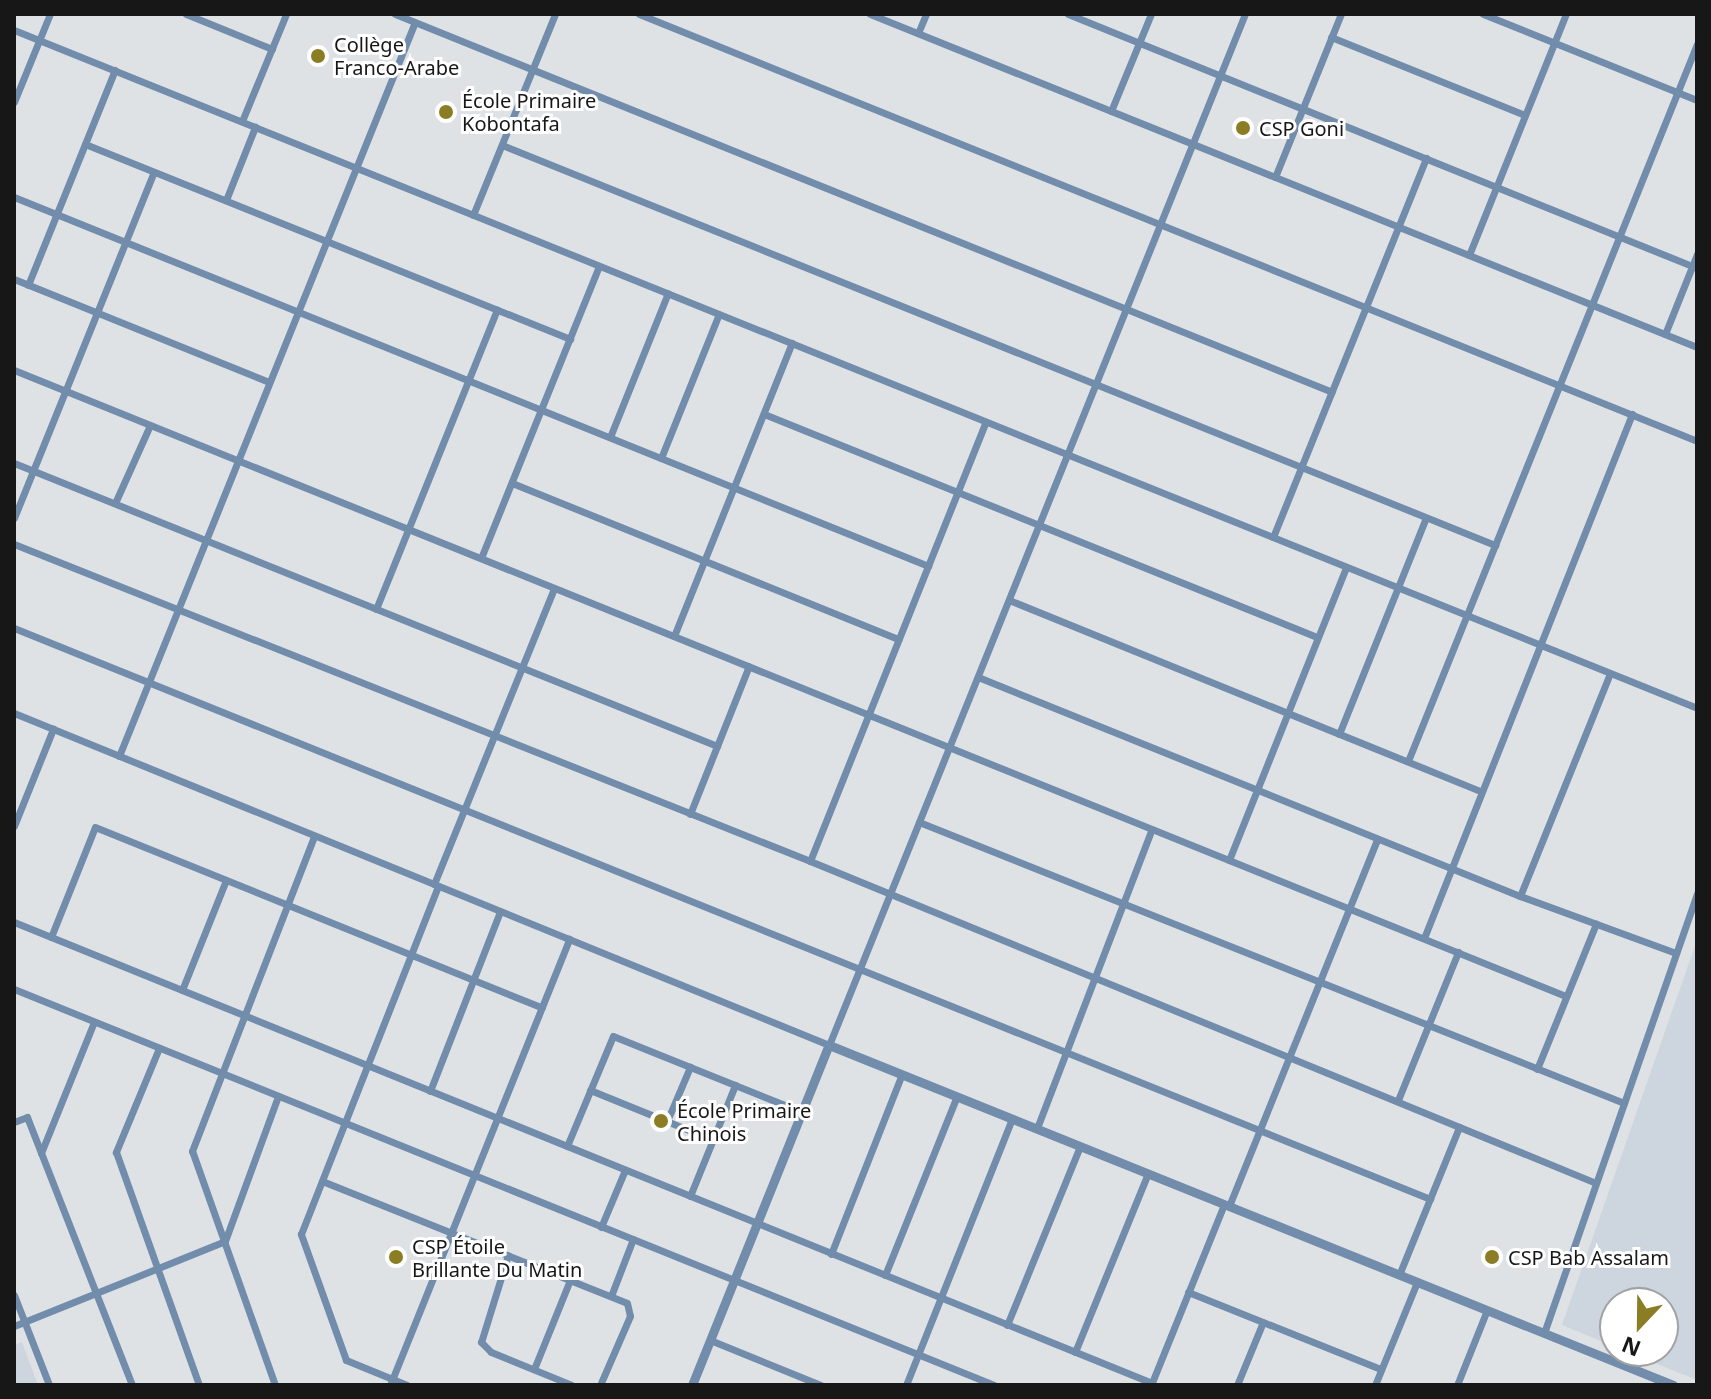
<!DOCTYPE html>
<meta charset="utf-8">
<style>
body{margin:0}
#map{position:relative;width:1711px;height:1399px;overflow:hidden;background:#dfe2e5;font-family:"Noto Sans",sans-serif}
div>[style]{position:absolute}
[style*='--x']{left:calc(var(--x)*1px);top:calc(var(--y)*1px);width:calc(var(--w)*1px);rotate:calc(var(--a)*1deg)}
.built>*{inset:0;background:#cdd5de}
.minor>*{height:7px;margin:-3.5px;padding:0 3.5px;transform-origin:3.5px;border-radius:3.5px;background:#728dab}
.tertiary>*{height:9px;margin:-4.5px;padding:0 4.5px;transform-origin:4.5px;border-radius:4.5px;background:#728dab}
.dots>*{width:22px;height:22px;translate:-50% -50%;box-sizing:border-box;border:4px solid #fff;border-radius:50%}
span{translate:-50% -50%;white-space:nowrap;text-align:center;line-height:1.15;-webkit-text-stroke:6px #fff;paint-order:stroke}
.poi-label{font-size:20px;color:#171718}
.left{translate:0 -50%;text-align:left}
.frame{position:absolute;inset:0;border:16px solid #171718;pointer-events:none}
.north{position:absolute;left:1599px;top:1287px;width:80px;height:80px;box-sizing:border-box;background:#fff;border:2px solid #a2a2a3;border-radius:50%;rotate:202deg;font-size:22px;font-weight:700;line-height:32px;text-align:center;color:#171718}
.north::after{content:'';display:block;margin:auto;width:28px;height:36px;background:#8a7d23;clip-path:polygon(50% 0,100% 100%,50% 72%,0 100%)}
</style>
<div id="map">
<div class="built">
<i style="clip-path:polygon(1697px 940px,1697px 1380px,1625px 1351px,1663px 1351px,1663px 1303px,1615px 1303px,1615px 1347px,1562px 1325px)"></i>
<i style="clip-path:polygon(22px 1342px,38px 1385px,14px 1385px,14px 1345px)"></i>
</div>
<div class="minor">
<i style="--x:186;--y:14;--w:93;--a:22.1"></i>
<i style="--x:395;--y:14;--w:1010;--a:21.97"></i>
<i style="--x:639;--y:14;--w:1141;--a:21.98"></i>
<i style="--x:870;--y:14;--w:892;--a:21.93"></i>
<i style="--x:1068;--y:14;--w:678;--a:21.99"></i>
<i style="--x:1483;--y:14;--w:231;--a:21.9"></i>
<i style="--x:14;--y:30;--w:1814;--a:21.94"></i>
<i style="--x:918;--y:33;--w:21;--a:-67"></i>
<i style="--x:1331;--y:37;--w:209;--a:21.9"></i>
<i style="--x:14;--y:102;--w:95;--a:-67.8"></i>
<i style="--x:1111;--y:111;--w:105;--a:-67.6"></i>
<i style="--x:242;--y:121;--w:116;--a:-67.6"></i>
<i style="--x:85;--y:144;--w:523;--a:21.9"></i>
<i style="--x:502;--y:145;--w:1071;--a:21.94"></i>
<i style="--x:1275;--y:177;--w:176;--a:-68"></i>
<i style="--x:14;--y:197;--w:986;--a:21.98"></i>
<i style="--x:226;--y:200;--w:79;--a:-68.3"></i>
<i style="--x:473;--y:215;--w:217;--a:-67.8"></i>
<i style="--x:1469;--y:255;--w:260;--a:-68.1"></i>
<i style="--x:14;--y:279;--w:275;--a:22"></i>
<i style="--x:28;--y:285;--w:232;--a:-68"></i>
<i style="--x:1665;--y:334;--w:86;--a:-68.2"></i>
<i style="--x:14;--y:370;--w:1673;--a:21.97"></i>
<i style="--x:764;--y:414;--w:596;--a:21.96"></i>
<i style="--x:610;--y:437;--w:155;--a:-68.1"></i>
<i style="--x:661;--y:458;--w:155;--a:-68.1"></i>
<i style="--x:14;--y:463;--w:758;--a:21.93"></i>
<i style="--x:512;--y:483;--w:417;--a:22"></i>
<i style="--x:115;--y:503;--w:85;--a:-65.8"></i>
<i style="--x:14;--y:518;--w:373;--a:-68"></i>
<i style="--x:1273;--y:537;--w:409;--a:-68"></i>
<i style="--x:14;--y:544;--w:857;--a:21.71"></i>
<i style="--x:810;--y:861;--w:849;--a:22.28"></i>
<i style="--x:481;--y:558;--w:315;--a:-68"></i>
<i style="--x:1009;--y:600;--w:508;--a:22.07"></i>
<i style="--x:376;--y:609;--w:323;--a:-68"></i>
<i style="--x:14;--y:628;--w:1527;--a:21.96"></i>
<i style="--x:674;--y:636;--w:316;--a:-68.1"></i>
<i style="--x:978;--y:677;--w:585;--a:22"></i>
<i style="--x:1520;--y:896;--w:166;--a:20.1"></i>
<i style="--x:14;--y:713;--w:880;--a:22.16"></i>
<i style="--x:829;--y:1045;--w:1112;--a:-68.03"></i>
<i style="--x:1339;--y:734;--w:233;--a:-68.1"></i>
<i style="--x:119;--y:756;--w:791;--a:-68.04"></i>
<i style="--x:1408;--y:761;--w:773;--a:-68.05"></i>
<i style="--x:690;--y:814;--w:159;--a:-68.3"></i>
<i style="--x:919;--y:822;--w:759;--a:21.73"></i>
<i style="--x:14;--y:826;--w:105;--a:-68.1"></i>
<i style="--x:1229;--y:860;--w:315;--a:-68.2"></i>
<i style="--x:810;--y:861;--w:473;--a:-68.2"></i>
<i style="--x:434;--y:884;--w:319;--a:-67.9"></i>
<i style="--x:1520;--y:896;--w:240;--a:-68"></i>
<i style="--x:14;--y:922;--w:1228;--a:22.05"></i>
<i style="--x:51;--y:937;--w:118;--a:-68.2"></i>
<i style="--x:95;--y:827;--w:482;--a:22"></i>
<i style="--x:1424;--y:938;--w:564;--a:-68.35"></i>
<i style="--x:14;--y:989;--w:1057;--a:22"></i>
<i style="--x:182;--y:990;--w:118;--a:-68.2"></i>
<i style="--x:159;--y:1048;--w:113;--a:112.5"></i>
<i style="--x:116;--y:1152;--w:247;--a:70.4"></i>
<i style="--x:1537;--y:1069;--w:157;--a:-67.9"></i>
<i style="--x:590;--y:1090;--w:133;--a:22.1"></i>
<i style="--x:430;--y:1091;--w:193;--a:-68.7"></i>
<i style="--x:1398;--y:1100;--w:160;--a:-67.9"></i>
<i style="--x:667;--y:1121;--w:59;--a:-66.9"></i>
<i style="--x:14;--y:1122;--w:14;--a:-21"></i>
<i style="--x:27;--y:1117;--w:288;--a:68.6"></i>
<i style="--x:1037;--y:1128;--w:320;--a:-69"></i>
<i style="--x:567;--y:1146;--w:119;--a:-67.3"></i>
<i style="--x:613;--y:1036;--w:204;--a:21.9"></i>
<i style="--x:41;--y:1153;--w:141;--a:-68"></i>
<i style="--x:322;--y:1181;--w:328;--a:21.8"></i>
<i style="--x:627;--y:1303;--w:13;--a:77"></i>
<i style="--x:630;--y:1316;--w:75;--a:113.5"></i>
<i style="--x:690;--y:1196;--w:120;--a:-67.9"></i>
<i style="--x:1229;--y:1206;--w:396;--a:-68"></i>
<i style="--x:601;--y:1227;--w:62;--a:-67.2"></i>
<i style="--x:831;--y:1254;--w:193;--a:-68.5"></i>
<i style="--x:508;--y:1255;--w:91;--a:107.2"></i>
<i style="--x:481;--y:1342;--w:14;--a:45"></i>
<i style="--x:491;--y:1352;--w:87;--a:22.2"></i>
<i style="--x:885;--y:1275;--w:193;--a:-68.1"></i>
<i style="--x:1399;--y:1275;--w:160;--a:-67.9"></i>
<i style="--x:1188;--y:1292;--w:208;--a:21.8"></i>
<i style="--x:14;--y:1295;--w:97;--a:68.7"></i>
<i style="--x:611;--y:1296;--w:61;--a:-68.9"></i>
<i style="--x:1007;--y:1325;--w:193;--a:-67.8"></i>
<i style="--x:14;--y:1326;--w:227;--a:-21.9"></i>
<i style="--x:225;--y:1241;--w:154;--a:-69.9"></i>
<i style="--x:1544;--y:1333;--w:466;--a:-70.8"></i>
<i style="--x:710;--y:1340;--w:120;--a:22.1"></i>
<i style="--x:1075;--y:1352;--w:193;--a:-67.8"></i>
<i style="--x:534;--y:1369;--w:96;--a:-68"></i>
<i style="--x:275;--y:1385;--w:248;--a:-109.5"></i>
<i style="--x:192;--y:1151;--w:338;--a:-68.8"></i>
<i style="--x:390;--y:1385;--w:481;--a:-68.1"></i>
<i style="--x:407;--y:1385;--w:66;--a:-157.7"></i>
<i style="--x:346;--y:1360;--w:134;--a:-109.7"></i>
<i style="--x:301;--y:1234;--w:374;--a:-68.5"></i>
<i style="--x:906;--y:1385;--w:286;--a:-68.3"></i>
<i style="--x:1151;--y:1385;--w:195;--a:-68"></i>
<i style="--x:1237;--y:1385;--w:68;--a:-67.6"></i>
<i style="--x:1375;--y:1385;--w:111;--a:-67.8"></i>
<i style="--x:1457;--y:1385;--w:81;--a:-68.2"></i>
</div>
<div class="tertiary">
<i style="--x:692;--y:1385;--w:367;--a:-68.1"></i>
<i style="--x:829;--y:1045;--w:910;--a:21.94"></i>
</div>
<div class="dots">
<i style="left:318px;top:56px;background:#8a7d23"></i>
<i style="left:446px;top:112px;background:#8a7d23"></i>
<i style="left:1243px;top:128px;background:#8a7d23"></i>
<i style="left:661px;top:1121px;background:#8a7d23"></i>
<i style="left:396px;top:1257px;background:#8a7d23"></i>
<i style="left:1492px;top:1257px;background:#8a7d23"></i>
</div>
<div class="poi-label">
<span class="left" style="left:334px;top:56px">Collège<br>Franco-Arabe</span>
<span class="left" style="left:462px;top:112px">École Primaire<br>Kobontafa</span>
<span class="left" style="left:1259px;top:128px">CSP Goni</span>
<span class="left" style="left:677px;top:1122px">École Primaire<br>Chinois</span>
<span class="left" style="left:412px;top:1258px">CSP Étoile<br>Brillante Du Matin</span>
<span class="left" style="left:1508px;top:1257px">CSP Bab Assalam</span>
</div>
<div class="frame"></div>
<div class="north">N</div>
</div>
